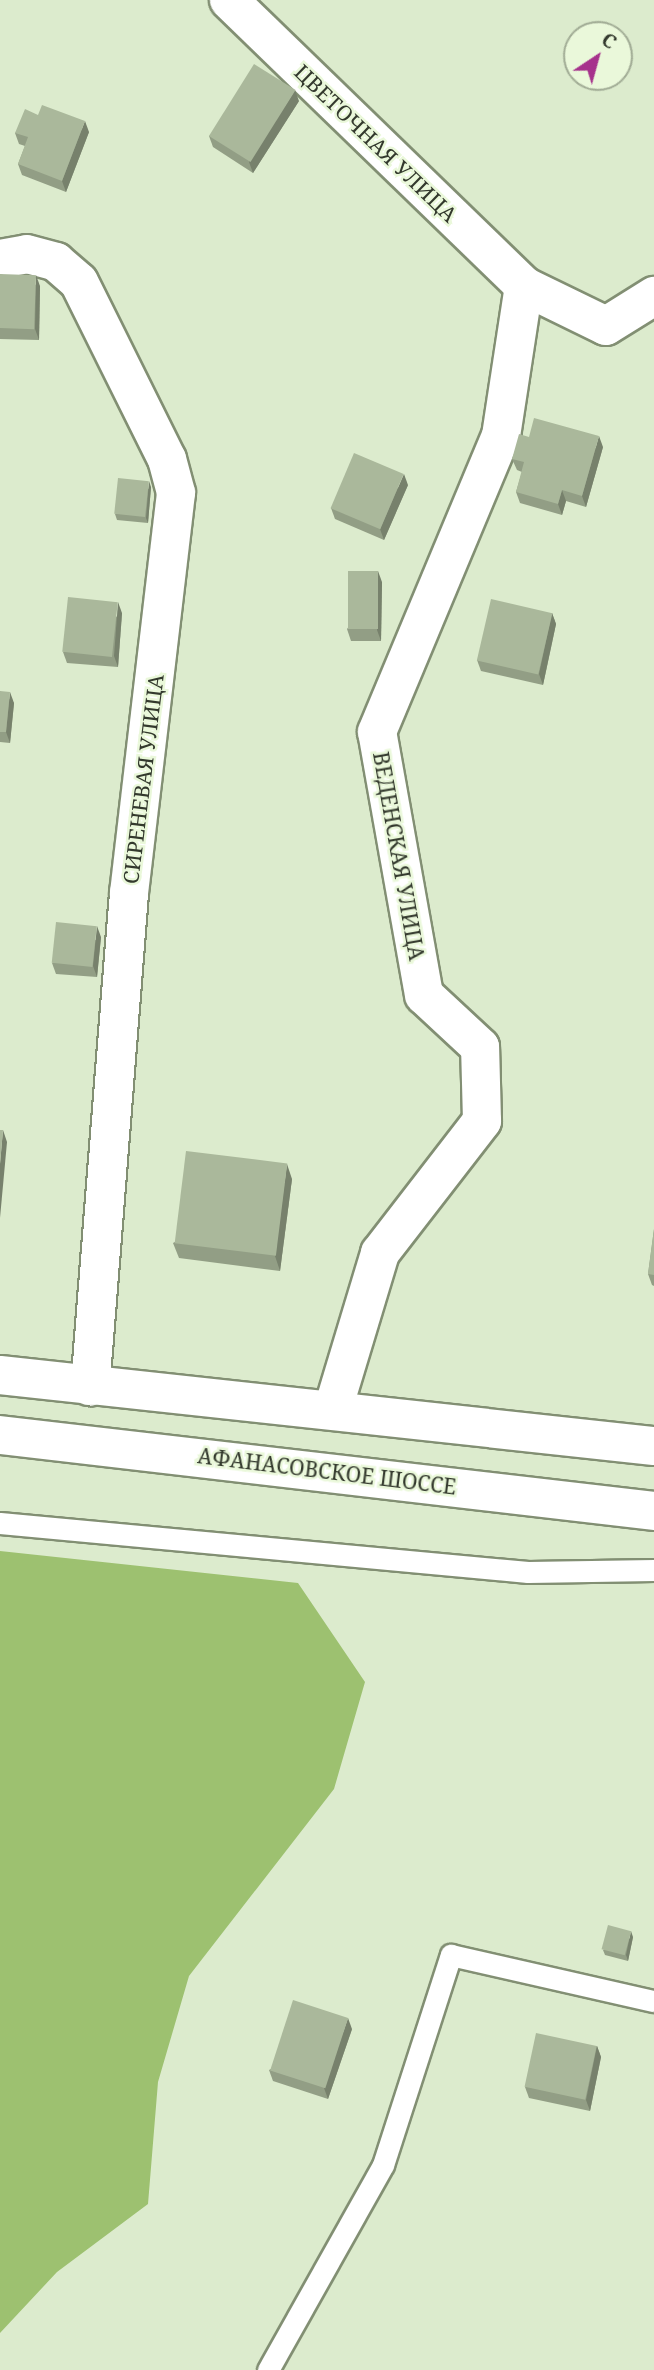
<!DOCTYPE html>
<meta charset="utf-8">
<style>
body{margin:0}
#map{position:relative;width:654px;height:2370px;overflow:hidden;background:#dcebcd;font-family:"Noto Serif",serif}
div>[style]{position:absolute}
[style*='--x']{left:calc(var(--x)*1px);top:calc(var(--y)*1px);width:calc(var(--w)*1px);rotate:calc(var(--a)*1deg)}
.forest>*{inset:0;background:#9dc170}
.roads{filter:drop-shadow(2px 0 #828f73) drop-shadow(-2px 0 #828f73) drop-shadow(0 2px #828f73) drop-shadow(0 -2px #828f73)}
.service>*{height:21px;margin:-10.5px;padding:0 10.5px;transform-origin:10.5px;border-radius:10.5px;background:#fff}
.minor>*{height:38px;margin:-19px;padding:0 19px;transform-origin:19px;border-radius:19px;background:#fff}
.primary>*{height:38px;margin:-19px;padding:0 19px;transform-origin:19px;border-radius:19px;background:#fff}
.wall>*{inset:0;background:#929e85}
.shaded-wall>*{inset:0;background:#77816c}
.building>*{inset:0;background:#aab89b;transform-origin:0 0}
span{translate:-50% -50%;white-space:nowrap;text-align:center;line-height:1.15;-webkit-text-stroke:5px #eaf8da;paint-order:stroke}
.street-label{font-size:21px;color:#33392d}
.north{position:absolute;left:563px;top:21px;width:70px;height:70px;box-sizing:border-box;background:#eaf8da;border:2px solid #a1ac95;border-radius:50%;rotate:36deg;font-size:19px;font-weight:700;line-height:28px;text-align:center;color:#33392d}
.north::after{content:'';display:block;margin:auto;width:24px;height:32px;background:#a6328c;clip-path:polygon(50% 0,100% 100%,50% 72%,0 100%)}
</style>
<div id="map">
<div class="forest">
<i style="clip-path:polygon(0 1551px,298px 1583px,365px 1682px,334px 1789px,189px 1976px,158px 2082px,148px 2204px,57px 2272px,0 2333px)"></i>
</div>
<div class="roads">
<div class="service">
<i style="--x:0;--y:1523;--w:530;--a:5.3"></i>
<i style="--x:528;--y:1572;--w:126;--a:-0.9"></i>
<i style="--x:268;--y:2370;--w:235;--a:-60.7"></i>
<i style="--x:383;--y:2165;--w:221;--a:-72.1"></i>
<i style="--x:451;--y:1955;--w:208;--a:12.8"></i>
</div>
<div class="minor">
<i style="--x:229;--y:0;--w:411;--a:44.1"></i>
<i style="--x:524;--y:286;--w:91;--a:26"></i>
<i style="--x:606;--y:326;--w:57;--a:-32"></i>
<i style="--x:0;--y:259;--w:27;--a:-10"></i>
<i style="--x:27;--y:254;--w:30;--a:15"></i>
<i style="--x:56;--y:262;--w:30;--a:41"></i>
<i style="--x:79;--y:282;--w:198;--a:63.6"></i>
<i style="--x:167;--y:459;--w:35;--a:75"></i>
<i style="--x:176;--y:493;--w:403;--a:96.7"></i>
<i style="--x:129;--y:893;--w:495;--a:94.5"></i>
<i style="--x:333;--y:1409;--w:163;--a:-73.2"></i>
<i style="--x:380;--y:1253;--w:167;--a:-52.3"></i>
<i style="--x:482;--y:1121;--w:74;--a:-91.5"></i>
<i style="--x:480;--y:1047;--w:76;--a:-137.1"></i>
<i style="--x:424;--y:995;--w:267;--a:-100.1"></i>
<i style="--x:377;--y:732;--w:321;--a:-67.3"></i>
<i style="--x:501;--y:436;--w:152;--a:-81.3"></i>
</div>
<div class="primary">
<i style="--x:0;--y:1375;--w:658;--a:6.2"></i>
<i style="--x:0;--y:1435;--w:658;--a:6.63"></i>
</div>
</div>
<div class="wall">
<i style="clip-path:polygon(299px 101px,253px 173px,213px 147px,209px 136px)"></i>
<i style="clip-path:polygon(38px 115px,89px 132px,66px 192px,22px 175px,18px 164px,25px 146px,19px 144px,15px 133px)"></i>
<i style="clip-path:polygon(0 274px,40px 286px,39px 340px,0 339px)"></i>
<i style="clip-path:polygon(603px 447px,586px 507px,566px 501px,562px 515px,520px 503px,516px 492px,522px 472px,517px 470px,512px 459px)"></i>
<i style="clip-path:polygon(408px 485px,384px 540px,335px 519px,331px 508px)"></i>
<i style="clip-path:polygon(151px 487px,148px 523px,117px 520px,115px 514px)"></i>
<i style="clip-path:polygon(382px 582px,381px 641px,351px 641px,347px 629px)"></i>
<i style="clip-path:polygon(122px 613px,118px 667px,67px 663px,63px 652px)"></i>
<i style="clip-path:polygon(552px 613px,556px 624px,543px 685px,481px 671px,477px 660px)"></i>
<i style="clip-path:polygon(0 691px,14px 703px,10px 743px,0 742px)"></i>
<i style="clip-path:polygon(101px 937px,97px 977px,56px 974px,52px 963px)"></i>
<i style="clip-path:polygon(292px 1179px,280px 1271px,179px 1258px,173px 1243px)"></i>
<i style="clip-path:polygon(654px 1229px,654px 1286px,652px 1285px,648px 1274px)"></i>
<i style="clip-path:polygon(633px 1937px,628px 1961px,605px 1955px,603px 1950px)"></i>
<i style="clip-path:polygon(352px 2029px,328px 2099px,273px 2081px,269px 2070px)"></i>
<i style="clip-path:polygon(597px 2046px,601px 2057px,590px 2111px,529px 2098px,525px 2087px)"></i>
</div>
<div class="shaded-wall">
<i style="clip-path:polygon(295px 90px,299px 101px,253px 173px,249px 162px)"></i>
<i style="clip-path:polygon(85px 121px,89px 132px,66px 192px,62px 181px)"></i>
<i style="clip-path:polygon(36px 275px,40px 286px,39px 340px,35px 329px)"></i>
<i style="clip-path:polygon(599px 436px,603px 447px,586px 507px,582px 496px)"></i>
<i style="clip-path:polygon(404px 474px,408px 485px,384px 540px,380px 529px)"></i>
<i style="clip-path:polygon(149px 481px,151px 487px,148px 523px,146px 518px)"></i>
<i style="clip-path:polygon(562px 490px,566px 501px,562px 515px,558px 504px)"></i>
<i style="clip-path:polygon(378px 571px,382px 582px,381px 641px,377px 630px)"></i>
<i style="clip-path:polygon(118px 602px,122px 613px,118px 667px,114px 656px)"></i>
<i style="clip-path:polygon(552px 613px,556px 624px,543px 685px,539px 674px)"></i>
<i style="clip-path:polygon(10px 692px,14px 703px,10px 743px,6px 732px)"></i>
<i style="clip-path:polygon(97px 926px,101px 937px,97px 977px,93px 966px)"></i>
<i style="clip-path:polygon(3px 1130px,7px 1142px,0 1218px,0 1164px)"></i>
<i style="clip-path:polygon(287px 1164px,292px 1179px,280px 1271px,275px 1256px)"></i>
<i style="clip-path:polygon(631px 1931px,633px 1937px,628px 1961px,626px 1955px)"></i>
<i style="clip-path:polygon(348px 2018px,352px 2029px,328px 2099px,324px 2088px)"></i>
<i style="clip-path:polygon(597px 2046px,601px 2057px,590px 2111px,586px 2100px)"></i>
</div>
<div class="building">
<i style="left:254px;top:64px;width:49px;height:85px;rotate:32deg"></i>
<i style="clip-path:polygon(42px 105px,85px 121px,62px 181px,18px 164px,28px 137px,15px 133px,25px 109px,38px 115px)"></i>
<i style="left:0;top:274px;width:36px;height:54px;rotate:2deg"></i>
<i style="clip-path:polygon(534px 418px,599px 436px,582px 496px,562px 490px,558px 504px,516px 492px,524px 462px,512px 459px,519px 434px,529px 437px)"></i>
<i style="left:354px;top:453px;width:54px;height:60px;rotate:23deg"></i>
<i style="left:118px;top:478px;width:31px;height:36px;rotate:6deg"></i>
<i style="left:348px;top:571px;width:30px;height:58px"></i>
<i style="left:68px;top:597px;width:50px;height:55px;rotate:6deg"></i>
<i style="left:491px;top:599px;width:63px;height:63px;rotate:13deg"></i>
<i style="clip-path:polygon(0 691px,10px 692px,6px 732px,0 732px)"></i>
<i style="left:56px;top:922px;width:41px;height:41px;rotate:6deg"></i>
<i style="clip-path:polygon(0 1130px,3px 1130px,0 1164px)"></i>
<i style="left:186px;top:1151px;width:102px;height:93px;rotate:7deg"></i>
<i style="clip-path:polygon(654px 1229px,654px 1275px,648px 1274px)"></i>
<i style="left:608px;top:1925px;width:24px;height:25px;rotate:15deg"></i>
<i style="left:293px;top:2000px;width:58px;height:74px;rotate:18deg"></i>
<i style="left:536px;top:2033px;width:62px;height:55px;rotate:12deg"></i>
</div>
<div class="street-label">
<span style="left:376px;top:143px;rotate:44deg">ЦВЕТОЧНАЯ УЛИЦА</span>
<span style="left:143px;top:779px;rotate:-83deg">СИРЕНЕВАЯ УЛИЦА</span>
<span style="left:399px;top:856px;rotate:80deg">ВЕДЕНСКАЯ УЛИЦА</span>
<span style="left:327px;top:1471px;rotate:7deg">АФАНАСОВСКОЕ ШОССЕ</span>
</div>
<div class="north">С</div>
</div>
